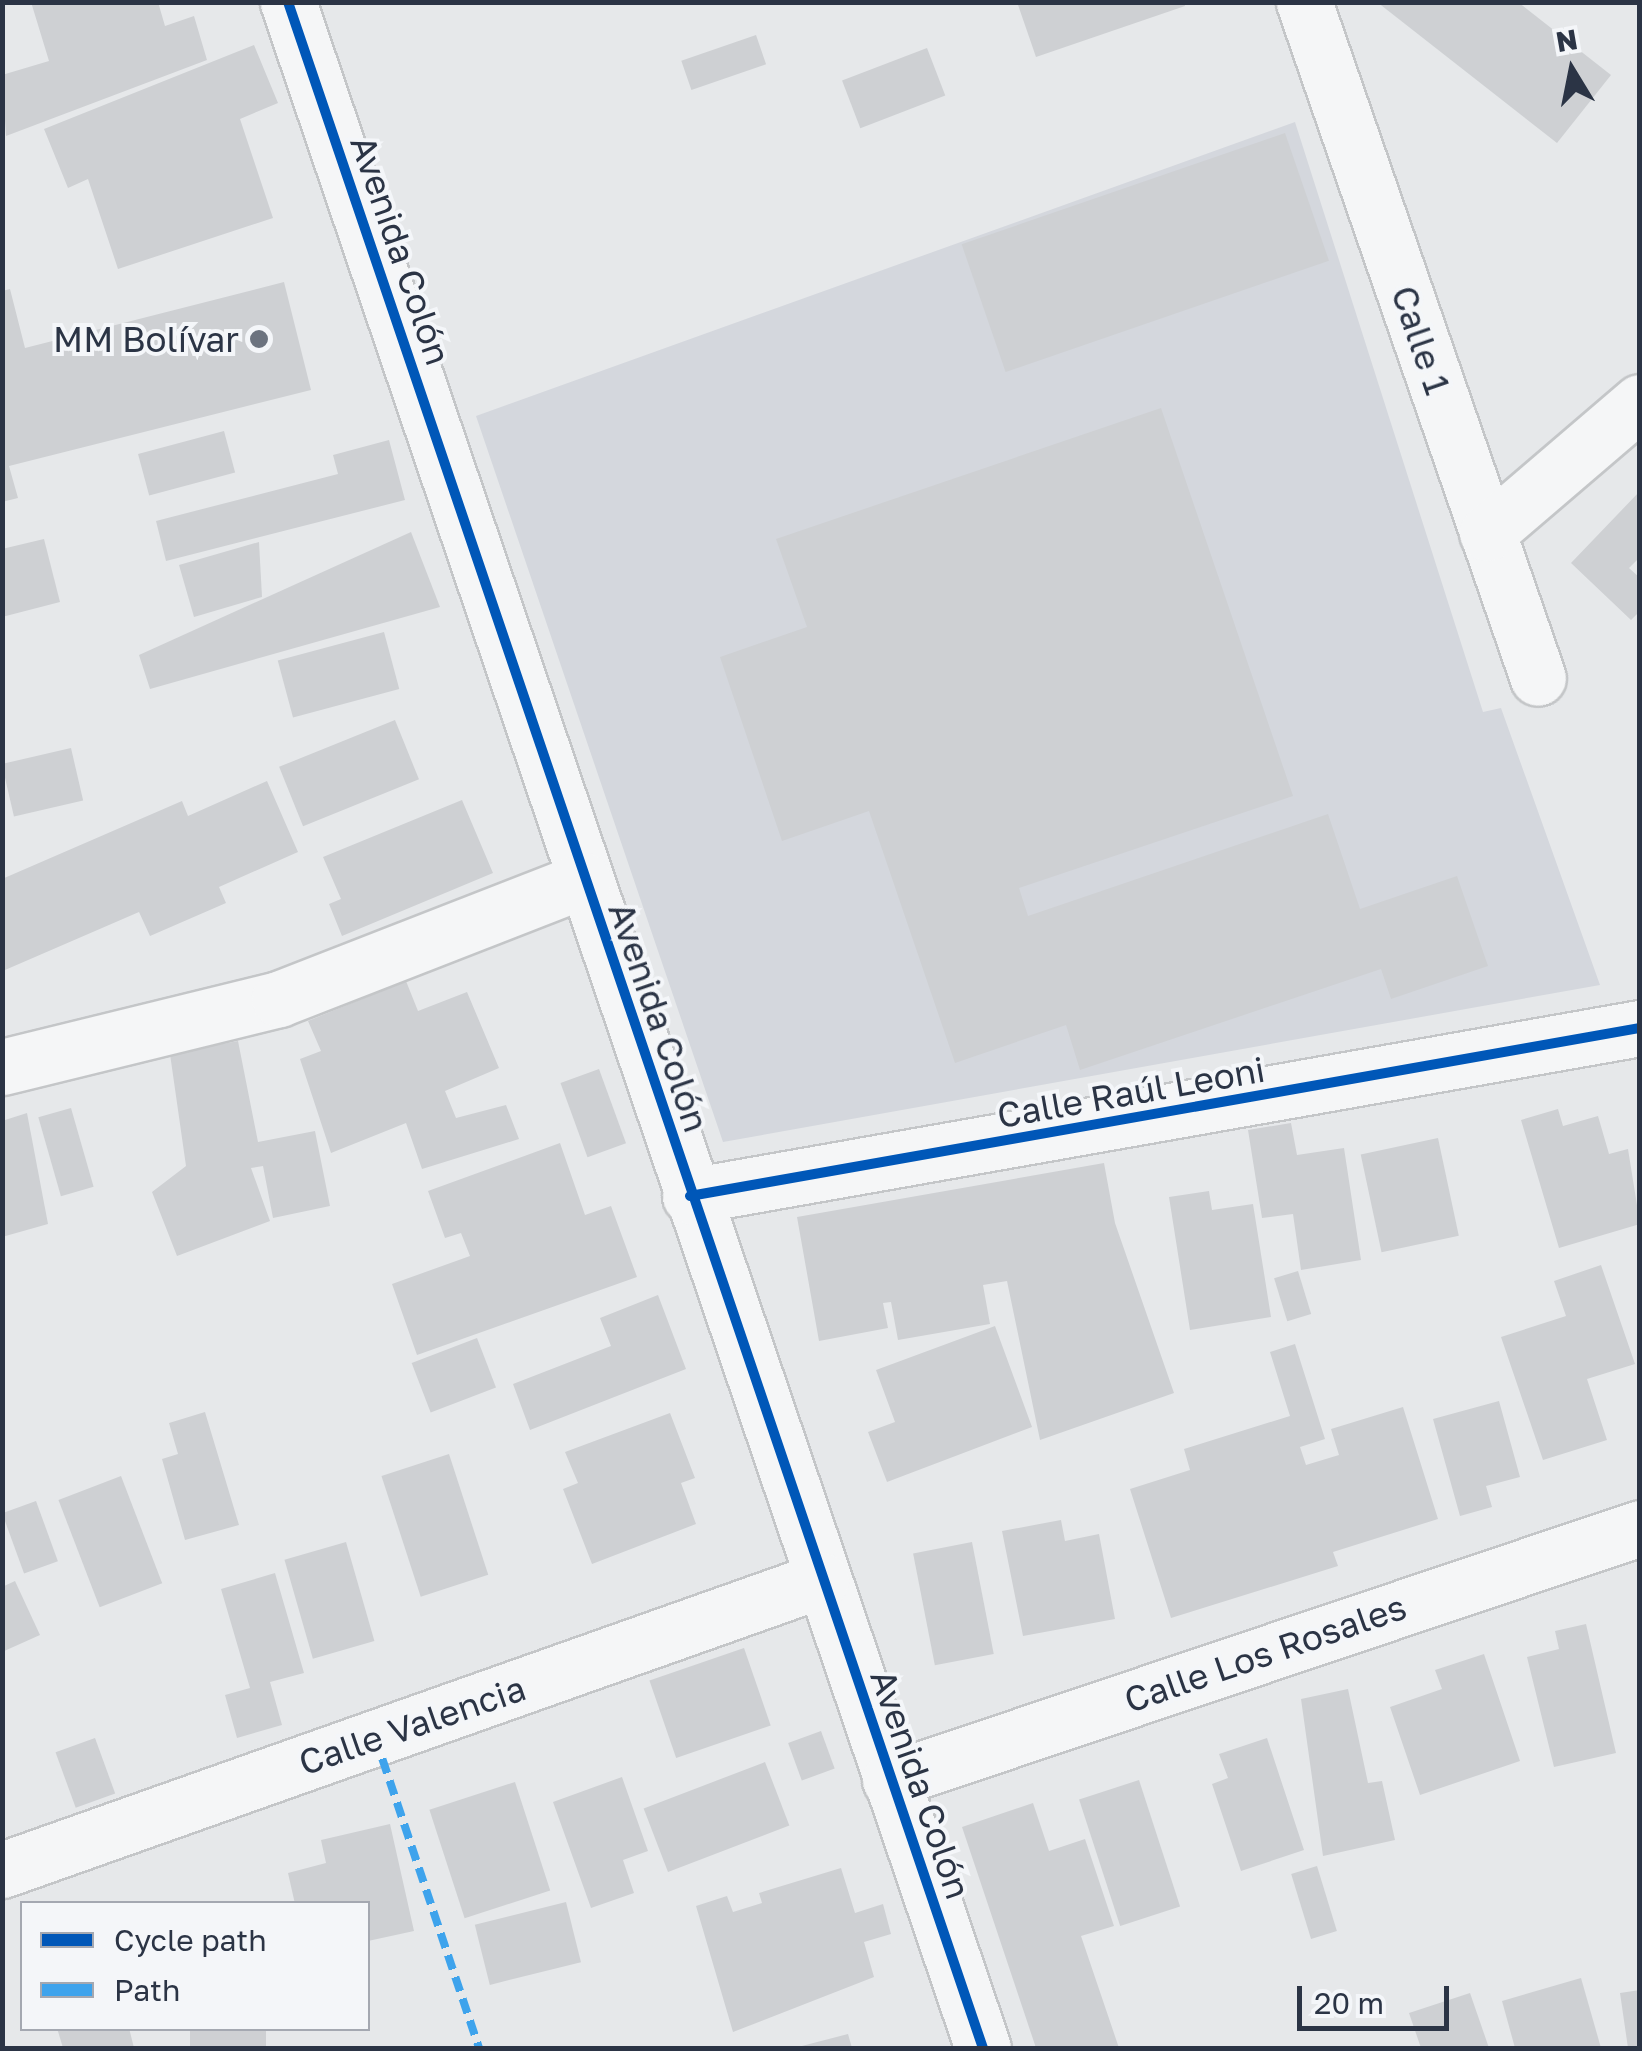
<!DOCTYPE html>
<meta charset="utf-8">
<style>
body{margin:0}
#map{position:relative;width:1642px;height:2051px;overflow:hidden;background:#e6e8ea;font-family:"Golos Text",sans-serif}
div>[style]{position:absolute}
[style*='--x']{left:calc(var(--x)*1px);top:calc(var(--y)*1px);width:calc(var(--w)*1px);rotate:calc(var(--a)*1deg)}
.built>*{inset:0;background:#d4d7dd}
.building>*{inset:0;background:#ced0d3;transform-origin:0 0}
.roads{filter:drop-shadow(2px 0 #c4c6c8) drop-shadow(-2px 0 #c4c6c8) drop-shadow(0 2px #c4c6c8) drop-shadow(0 -2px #c4c6c8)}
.minor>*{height:55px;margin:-27.5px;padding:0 27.5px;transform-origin:27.5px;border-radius:27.5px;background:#f5f6f7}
.quiet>*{height:8px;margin-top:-4px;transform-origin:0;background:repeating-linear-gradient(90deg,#3ea3ec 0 15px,transparent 0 23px)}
.cycleway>*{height:10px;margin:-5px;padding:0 5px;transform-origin:5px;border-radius:5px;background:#0057b8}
.dots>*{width:28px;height:28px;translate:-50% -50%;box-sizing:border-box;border:5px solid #f4f6f9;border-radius:50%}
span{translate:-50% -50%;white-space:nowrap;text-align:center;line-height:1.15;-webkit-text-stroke:8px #f4f6f9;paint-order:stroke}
.street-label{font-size:35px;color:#2b3445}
.poi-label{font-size:35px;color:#2b3445}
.right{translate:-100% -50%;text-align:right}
.frame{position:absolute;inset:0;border:5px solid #2b3445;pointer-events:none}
.legend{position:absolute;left:20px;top:1901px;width:350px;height:130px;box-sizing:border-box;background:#f4f6f9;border:2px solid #a4a8b1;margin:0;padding:12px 18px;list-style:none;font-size:30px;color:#2b3445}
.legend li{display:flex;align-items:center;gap:20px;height:50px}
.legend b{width:50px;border:2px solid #a4a8b1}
.north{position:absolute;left:1522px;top:20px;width:100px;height:100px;-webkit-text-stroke:8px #f4f6f9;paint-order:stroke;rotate:350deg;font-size:28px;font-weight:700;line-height:40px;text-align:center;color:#2b3445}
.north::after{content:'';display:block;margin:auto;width:35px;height:45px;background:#2b3445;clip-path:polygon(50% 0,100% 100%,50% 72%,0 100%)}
.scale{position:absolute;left:1297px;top:1986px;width:152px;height:45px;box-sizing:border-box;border:5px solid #2b3445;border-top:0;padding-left:12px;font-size:30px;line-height:35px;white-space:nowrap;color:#2b3445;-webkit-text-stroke:8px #f4f6f9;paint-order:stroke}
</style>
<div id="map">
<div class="built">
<i style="clip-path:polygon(1295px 122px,1483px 712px,1501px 708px,1600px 985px,723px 1142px,476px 416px)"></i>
</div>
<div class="building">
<i style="clip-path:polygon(31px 2px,158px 2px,165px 26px,194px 16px,207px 60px,6px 136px,2px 75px,49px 61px)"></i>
<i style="clip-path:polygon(1017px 2px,1184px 2px,1185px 6px,1036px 57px)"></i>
<i style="clip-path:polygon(1377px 2px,1518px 2px,1611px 75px,1557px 143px)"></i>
<i style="left:756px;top:35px;width:31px;height:79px;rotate:71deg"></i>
<i style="clip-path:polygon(254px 45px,278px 103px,240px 119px,273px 218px,118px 269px,88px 179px,68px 188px,44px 129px)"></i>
<i style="left:927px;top:48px;width:51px;height:91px;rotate:69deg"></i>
<i style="left:1285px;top:133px;width:135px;height:342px;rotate:71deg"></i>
<i style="clip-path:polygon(284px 282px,311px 390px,9px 466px,18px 498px,2px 502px,2px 291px,10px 289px,25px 348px)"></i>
<i style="clip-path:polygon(1161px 408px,1293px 796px,1019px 888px,1028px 916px,1328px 814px,1360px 909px,1457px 876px,1488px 966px,1391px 999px,1381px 969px,1080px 1070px,1066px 1025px,955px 1063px,869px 811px,782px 841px,720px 657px,807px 627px,776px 539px)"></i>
<i style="left:224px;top:431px;width:43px;height:89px;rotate:75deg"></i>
<i style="clip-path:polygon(389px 440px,405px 500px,166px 561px,156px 521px,338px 474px,333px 455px)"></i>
<i style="clip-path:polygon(1640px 491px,1640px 557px,1629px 568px,1640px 578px,1640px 611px,1631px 620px,1571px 563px)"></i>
<i style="clip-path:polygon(411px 532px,440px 607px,150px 689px,139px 655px)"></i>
<i style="clip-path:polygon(44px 539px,60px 602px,2px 617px,2px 549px)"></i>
<i style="clip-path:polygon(259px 542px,262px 597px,194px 617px,179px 565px)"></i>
<i style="left:384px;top:632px;width:59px;height:110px;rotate:75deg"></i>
<i style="left:395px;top:720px;width:64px;height:125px;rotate:68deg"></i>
<i style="left:71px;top:748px;width:54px;height:71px;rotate:77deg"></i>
<i style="clip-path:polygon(267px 781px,298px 852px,219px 887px,226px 903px,150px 936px,139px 912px,5px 970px,2px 879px,182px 801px,188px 816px)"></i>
<i style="clip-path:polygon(462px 800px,493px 873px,342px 936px,329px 904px,341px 899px,323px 857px)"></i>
<i style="clip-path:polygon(406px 981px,418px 1011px,467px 992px,499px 1068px,445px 1091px,456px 1118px,506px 1105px,519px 1139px,422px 1169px,406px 1123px,331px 1153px,300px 1059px,321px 1051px,308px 1021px)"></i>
<i style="clip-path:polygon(238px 1041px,258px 1142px,315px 1131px,330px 1206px,273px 1218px,263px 1166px,251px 1168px,270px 1221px,177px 1256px,152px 1192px,186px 1166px,170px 1054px)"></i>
<i style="left:599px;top:1069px;width:79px;height:41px;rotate:70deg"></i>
<i style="left:71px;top:1108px;width:82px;height:34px;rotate:74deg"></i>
<i style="clip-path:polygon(1558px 1109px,1563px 1126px,1598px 1116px,1609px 1154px,1628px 1149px,1640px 1224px,1559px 1248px,1521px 1120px)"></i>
<i style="clip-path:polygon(27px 1113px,48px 1224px,2px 1237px,2px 1121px)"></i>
<i style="clip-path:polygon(1291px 1123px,1297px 1155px,1344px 1148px,1361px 1260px,1301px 1270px,1293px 1214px,1262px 1218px,1248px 1130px)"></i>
<i style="left:1438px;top:1138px;width:100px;height:79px;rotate:78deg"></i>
<i style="clip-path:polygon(560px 1143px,585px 1215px,611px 1206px,637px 1277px,417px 1355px,392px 1284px,470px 1256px,461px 1233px,445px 1238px,428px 1191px)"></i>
<i style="clip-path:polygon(1104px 1163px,1115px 1223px,1174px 1393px,1040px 1440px,1007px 1281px,983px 1285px,990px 1324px,898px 1340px,891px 1302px,883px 1303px,888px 1328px,819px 1341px,797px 1217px)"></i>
<i style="clip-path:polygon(1209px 1191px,1212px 1210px,1253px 1204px,1271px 1317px,1190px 1330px,1169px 1197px)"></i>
<i style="clip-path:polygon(1601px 1265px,1635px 1364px,1587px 1379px,1607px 1440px,1543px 1460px,1501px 1337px,1566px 1316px,1554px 1281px)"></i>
<i style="left:1298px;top:1271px;width:45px;height:25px;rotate:73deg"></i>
<i style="clip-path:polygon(658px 1295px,686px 1369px,530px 1430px,513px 1384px,611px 1346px,600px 1318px)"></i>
<i style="clip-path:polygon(995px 1326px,1032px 1427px,887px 1482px,868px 1432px,895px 1422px,876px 1370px)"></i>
<i style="left:477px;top:1338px;width:53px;height:70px;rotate:69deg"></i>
<i style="clip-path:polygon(1295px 1344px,1325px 1439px,1300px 1447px,1306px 1465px,1339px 1455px,1331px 1429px,1403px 1407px,1438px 1519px,1333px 1552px,1338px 1566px,1171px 1618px,1130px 1489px,1190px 1470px,1184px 1449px,1290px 1416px,1270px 1352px)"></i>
<i style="clip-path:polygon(1499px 1401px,1520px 1477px,1486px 1486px,1492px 1507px,1460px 1516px,1433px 1419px)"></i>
<i style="clip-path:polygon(205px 1412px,239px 1525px,185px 1540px,162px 1459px,178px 1454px,169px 1423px)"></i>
<i style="clip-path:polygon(670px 1413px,695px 1478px,681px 1483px,696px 1524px,592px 1564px,563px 1489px,578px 1483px,565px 1452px)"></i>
<i style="left:449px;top:1454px;width:127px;height:71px;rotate:72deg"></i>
<i style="left:121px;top:1476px;width:115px;height:67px;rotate:69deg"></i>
<i style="left:36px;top:1501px;width:64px;height:36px;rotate:70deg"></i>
<i style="clip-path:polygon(1061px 1520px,1065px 1541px,1099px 1534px,1115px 1619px,1023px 1636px,1002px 1531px)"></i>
<i style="left:346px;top:1542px;width:103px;height:64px;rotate:74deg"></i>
<i style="left:972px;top:1542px;width:114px;height:60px;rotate:79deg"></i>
<i style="clip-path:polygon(275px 1573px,304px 1673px,270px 1682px,282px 1725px,237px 1738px,225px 1695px,250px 1688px,221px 1589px)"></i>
<i style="clip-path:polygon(15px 1581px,40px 1635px,2px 1652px,2px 1587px)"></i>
<i style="clip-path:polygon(1586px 1624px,1616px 1753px,1554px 1767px,1527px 1657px,1559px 1649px,1555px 1631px)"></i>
<i style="left:744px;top:1648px;width:82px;height:100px;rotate:71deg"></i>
<i style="clip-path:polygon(1484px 1654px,1520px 1761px,1420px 1795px,1390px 1707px,1442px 1689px,1435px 1670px)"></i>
<i style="clip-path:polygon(1348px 1689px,1368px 1783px,1382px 1781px,1395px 1840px,1323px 1856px,1301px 1699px)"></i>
<i style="left:821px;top:1731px;width:40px;height:35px;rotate:70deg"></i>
<i style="left:95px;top:1738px;width:59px;height:42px;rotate:70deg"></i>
<i style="clip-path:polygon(1267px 1738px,1304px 1850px,1241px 1871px,1212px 1784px,1228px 1778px,1219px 1754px)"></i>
<i style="left:765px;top:1762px;width:68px;height:130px;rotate:69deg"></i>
<i style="clip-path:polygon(622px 1777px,648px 1851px,623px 1860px,634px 1893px,591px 1908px,553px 1802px)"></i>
<i style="left:1139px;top:1780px;width:133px;height:63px;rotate:72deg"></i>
<i style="left:515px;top:1782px;width:114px;height:90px;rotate:72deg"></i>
<i style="clip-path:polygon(1033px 1803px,1049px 1851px,1085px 1839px,1114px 1926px,1081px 1936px,1119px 2048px,1036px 2048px,962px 1827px)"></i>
<i style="clip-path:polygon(390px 1824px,414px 1931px,368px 1941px,368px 1904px,295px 1904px,288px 1873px,326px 1863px,321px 1840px)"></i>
<i style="left:1317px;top:1866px;width:68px;height:27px;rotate:73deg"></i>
<i style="clip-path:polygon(841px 1868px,855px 1913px,883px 1904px,891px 1934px,864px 1942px,874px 1977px,733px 2032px,696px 1906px,727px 1896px,733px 1912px,762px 1903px,759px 1893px)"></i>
<i style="left:566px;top:1902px;width:62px;height:94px;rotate:76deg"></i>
<i style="clip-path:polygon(1581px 1978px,1601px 2048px,1515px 2048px,1502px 2001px)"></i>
<i style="clip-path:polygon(1640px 1990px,1640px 2048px,1628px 2048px,1620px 1993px)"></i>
<i style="clip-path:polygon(1470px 1993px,1489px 2048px,1421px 2048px,1409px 2013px)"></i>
<i style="clip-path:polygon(57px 2028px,129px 2028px,134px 2048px,63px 2048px)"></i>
<i style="left:190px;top:2028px;width:76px;height:21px"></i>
<i style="clip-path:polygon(848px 2034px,852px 2048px,799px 2048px,798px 2047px)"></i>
</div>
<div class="roads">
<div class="minor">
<i style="--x:288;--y:2;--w:2161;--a:71.24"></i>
<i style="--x:1304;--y:2;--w:715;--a:70.91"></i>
<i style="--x:1487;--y:533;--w:201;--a:-40.6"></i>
<i style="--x:2;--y:1067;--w:285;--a:-13.8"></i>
<i style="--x:279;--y:999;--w:327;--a:-21.3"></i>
<i style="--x:690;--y:1196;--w:965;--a:-10.03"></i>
<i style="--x:890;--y:1780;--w:791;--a:-18.57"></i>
<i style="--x:2;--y:1870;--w:869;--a:-19.5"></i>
</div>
</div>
<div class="quiet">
<i style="--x:375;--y:1737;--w:328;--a:71.5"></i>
</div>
<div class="cycleway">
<i style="--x:288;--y:2;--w:2161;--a:71.24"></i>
<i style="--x:690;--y:1196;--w:965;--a:-10.03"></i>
</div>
<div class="dots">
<i style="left:259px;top:339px;background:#6c737f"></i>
</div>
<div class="street-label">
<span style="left:401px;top:250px;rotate:71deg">Avenida Colón</span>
<span style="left:1421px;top:340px;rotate:71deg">Calle 1</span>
<span style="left:659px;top:1017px;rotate:71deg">Avenida Colón</span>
<span style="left:1131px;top:1092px;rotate:-10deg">Calle Raúl Leoni</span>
<span style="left:1265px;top:1653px;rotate:-19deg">Calle Los Rosales</span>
<span style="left:412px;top:1725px;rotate:-19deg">Calle Valencia</span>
<span style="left:921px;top:1784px;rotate:71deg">Avenida Colón</span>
</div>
<div class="poi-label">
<span class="right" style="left:239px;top:339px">MM Bolívar</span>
</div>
<div class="frame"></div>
<ul class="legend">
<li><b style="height:12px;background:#0057b8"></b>Cycle path</li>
<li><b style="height:12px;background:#3ea3ec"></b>Path</li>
</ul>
<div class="north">N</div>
<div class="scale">20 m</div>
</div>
